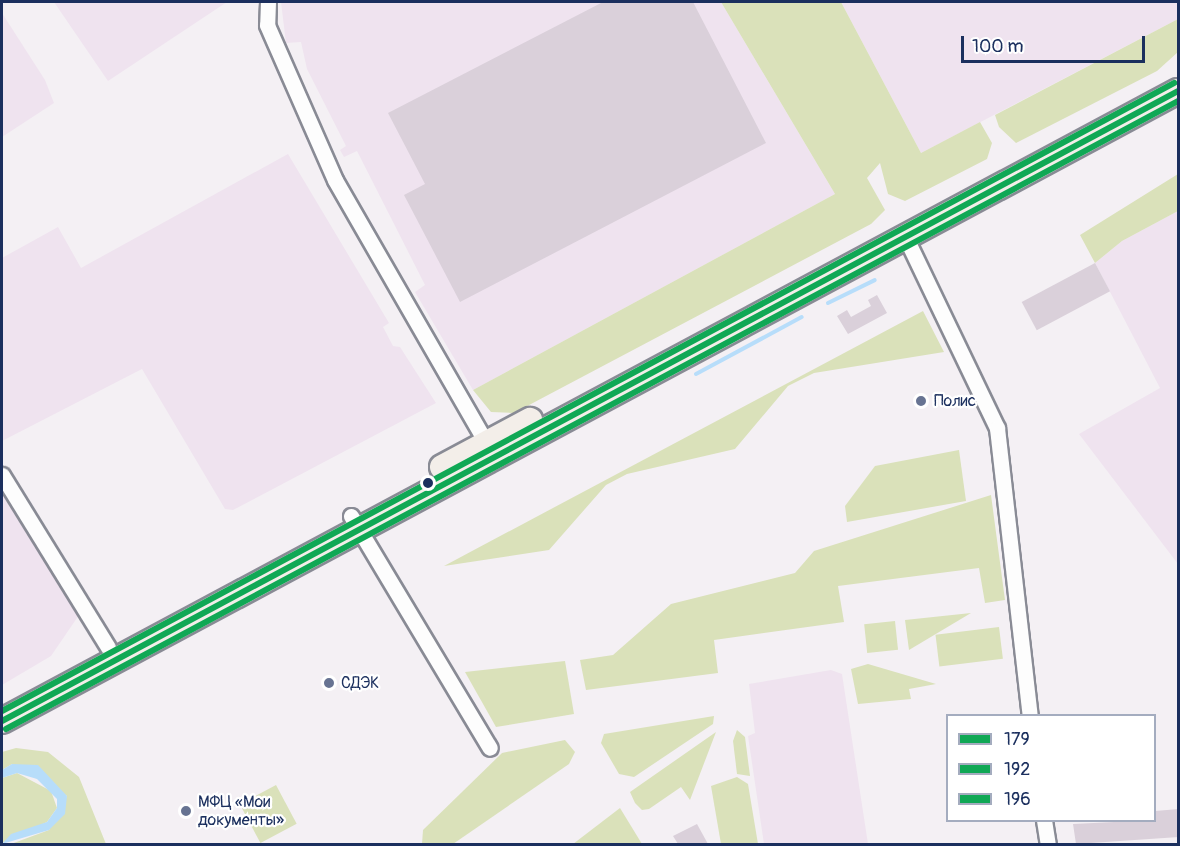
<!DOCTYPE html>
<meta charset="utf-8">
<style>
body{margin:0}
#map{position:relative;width:1180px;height:846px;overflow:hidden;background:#f4f0f4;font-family:Pangolin,sans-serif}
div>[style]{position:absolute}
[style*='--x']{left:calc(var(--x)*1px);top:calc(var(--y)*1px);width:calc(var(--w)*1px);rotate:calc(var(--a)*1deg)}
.built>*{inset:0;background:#efe3ef}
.green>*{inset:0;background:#dae1ba;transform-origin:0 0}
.water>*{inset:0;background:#b7ddfa}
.stream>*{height:4px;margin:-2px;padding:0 2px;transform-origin:2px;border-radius:2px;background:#b7ddfa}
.building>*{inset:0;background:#dad0da;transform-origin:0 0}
.roads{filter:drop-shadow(2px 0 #898b95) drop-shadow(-2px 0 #898b95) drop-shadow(0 2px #898b95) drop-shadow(0 -2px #898b95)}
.minor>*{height:15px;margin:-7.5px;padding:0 7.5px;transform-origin:7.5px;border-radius:7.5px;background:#fdfdfd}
.trunk>*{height:24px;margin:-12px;padding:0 12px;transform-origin:12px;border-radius:12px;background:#f3eee9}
.bus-1>*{height:6px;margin:-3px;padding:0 3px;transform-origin:3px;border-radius:3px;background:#10a855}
.bus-2>*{height:6px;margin:-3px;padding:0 3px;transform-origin:3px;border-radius:3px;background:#10a855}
.bus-3>*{height:6px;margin:-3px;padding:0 3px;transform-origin:3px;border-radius:3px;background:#10a855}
.dots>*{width:16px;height:16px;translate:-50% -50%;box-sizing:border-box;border:3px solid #fff;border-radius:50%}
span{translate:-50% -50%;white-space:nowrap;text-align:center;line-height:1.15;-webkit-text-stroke:4.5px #fff;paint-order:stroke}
.poi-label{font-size:16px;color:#1b2f5e}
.left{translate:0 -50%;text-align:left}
.frame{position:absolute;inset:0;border:3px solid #1b2f5e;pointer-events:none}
.legend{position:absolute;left:946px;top:714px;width:210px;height:108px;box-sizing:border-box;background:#fff;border:2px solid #a4acbf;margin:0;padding:8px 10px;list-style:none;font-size:18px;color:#1b2f5e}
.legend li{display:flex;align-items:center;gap:12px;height:30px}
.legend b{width:30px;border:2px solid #a4acbf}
.scale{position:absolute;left:961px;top:36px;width:184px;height:27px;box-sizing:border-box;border:3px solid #1b2f5e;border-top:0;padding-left:8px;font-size:18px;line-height:21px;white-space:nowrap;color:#1b2f5e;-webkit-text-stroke:4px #fff;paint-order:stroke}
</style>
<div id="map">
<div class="built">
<i style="clip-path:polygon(54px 2px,227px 2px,108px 81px)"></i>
<i style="clip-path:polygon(281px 2px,721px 2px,835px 194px,473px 390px,415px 292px,425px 285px,357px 151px,344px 157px,340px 150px,346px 146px,307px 69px,301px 42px,286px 43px)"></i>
<i style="clip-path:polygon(841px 2px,1178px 2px,1178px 19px,921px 153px)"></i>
<i style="clip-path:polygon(2px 13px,45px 80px,54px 103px,2px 137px)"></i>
<i style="clip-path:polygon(288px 154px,389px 323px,383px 327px,393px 346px,400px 347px,436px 403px,233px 510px,225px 509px,142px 369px,2px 441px,2px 258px,58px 227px,81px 268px)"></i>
<i style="clip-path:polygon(1178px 211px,1178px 564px,1079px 434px,1160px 388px,1095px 263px,1122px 241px)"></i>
<i style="clip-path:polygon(2px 488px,79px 615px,51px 656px,2px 685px)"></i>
<i style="clip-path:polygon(831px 670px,842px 674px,868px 844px,764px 844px,748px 736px,755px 733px,749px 684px)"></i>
</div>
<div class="green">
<i style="clip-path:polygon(721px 2px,841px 2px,921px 153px,980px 122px,992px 143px,987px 159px,905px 201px,888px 194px,880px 163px,867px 178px,885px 210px,871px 224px,514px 413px,491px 412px,473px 390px,835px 194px)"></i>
<i style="clip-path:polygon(1178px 19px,1178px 52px,1157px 71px,1016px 143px,999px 127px,995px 115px)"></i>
<i style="clip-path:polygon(1178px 174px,1178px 211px,1122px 241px,1095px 263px,1080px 235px)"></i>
<i style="clip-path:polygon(923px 311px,944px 352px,814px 373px,788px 386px,735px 449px,627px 474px,606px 485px,549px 550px,444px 566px)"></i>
<i style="clip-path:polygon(959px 450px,966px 501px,847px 522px,845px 506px,875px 466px)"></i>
<i style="clip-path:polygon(991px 495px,1005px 600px,985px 603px,979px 568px,838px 586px,844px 622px,714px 640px,718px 673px,586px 690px,580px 660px,613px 655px,671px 604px,795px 573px,814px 551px)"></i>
<i style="clip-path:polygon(971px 613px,909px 650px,905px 620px)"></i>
<i style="left:895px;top:621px;width:29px;height:31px;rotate:84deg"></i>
<i style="left:999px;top:627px;width:32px;height:64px;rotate:83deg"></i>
<i style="clip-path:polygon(565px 661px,574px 714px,496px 727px,465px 672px)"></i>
<i style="clip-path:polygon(868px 664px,936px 684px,909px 689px,911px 699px,858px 704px,851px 669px)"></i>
<i style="clip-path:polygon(714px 716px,713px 724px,634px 777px,619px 774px,601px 743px,604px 734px)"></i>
<i style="clip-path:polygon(737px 730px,745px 737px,750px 776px,737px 774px,733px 741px)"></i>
<i style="clip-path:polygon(716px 732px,690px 800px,681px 787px,649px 809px,642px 810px,635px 803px,630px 792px)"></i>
<i style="clip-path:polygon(565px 740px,575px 752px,569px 764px,453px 844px,422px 844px,423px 830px,502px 753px)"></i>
<i style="clip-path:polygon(16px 748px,48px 752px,79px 777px,106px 844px,11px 844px,49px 830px,67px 796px,12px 764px,2px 770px,2px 752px)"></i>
<i style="clip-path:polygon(17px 773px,51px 791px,57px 808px,47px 822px,2px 843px,2px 778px)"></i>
<i style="clip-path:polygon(737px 777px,748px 784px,758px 844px,721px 844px,711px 786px)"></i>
<i style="left:276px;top:785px;width:44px;height:41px;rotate:62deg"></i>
<i style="clip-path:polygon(620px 808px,642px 844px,573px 844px)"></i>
</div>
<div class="water">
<i style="clip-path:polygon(12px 764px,38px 765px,67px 796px,65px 814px,49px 830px,2px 844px,11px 834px,47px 822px,57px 808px,57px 799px,37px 779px,17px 773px,2px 778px,2px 770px)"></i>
</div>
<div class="stream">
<i style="--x:828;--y:303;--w:52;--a:-26.1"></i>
<i style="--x:696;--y:374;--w:120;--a:-28.3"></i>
</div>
<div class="building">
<i style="clip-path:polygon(603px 2px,693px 2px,766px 143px,460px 302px,404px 195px,425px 184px,388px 113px)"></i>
<i style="left:1095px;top:263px;width:32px;height:83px;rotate:62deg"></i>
<i style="clip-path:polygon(877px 295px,887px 313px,848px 334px,837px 316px,847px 310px,851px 317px,871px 306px,868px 300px)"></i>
<i style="clip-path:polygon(1179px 809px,1179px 837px,1076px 844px,1073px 824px,1155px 820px,1155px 811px)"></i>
<i style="clip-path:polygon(697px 824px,708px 844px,678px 844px,673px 836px)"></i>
</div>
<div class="roads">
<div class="minor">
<i style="--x:268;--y:2;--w:23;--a:92"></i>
<i style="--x:267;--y:25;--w:169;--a:66.3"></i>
<i style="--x:335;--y:180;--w:311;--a:60.1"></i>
<i style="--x:905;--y:236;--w:213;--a:64.4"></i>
<i style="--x:997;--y:428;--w:290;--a:83.5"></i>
<i style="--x:2;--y:475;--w:202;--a:58.4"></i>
<i style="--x:351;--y:516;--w:270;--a:59.1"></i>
<i style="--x:1044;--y:820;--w:24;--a:81"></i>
</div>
<div class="trunk">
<i style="--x:442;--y:467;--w:100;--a:-28.1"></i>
<i style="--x:2;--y:721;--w:1334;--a:-28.18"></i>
</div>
</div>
<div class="bus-1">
<i style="--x:2;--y:721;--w:1334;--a:-28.18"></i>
</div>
<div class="bus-2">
<i style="--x:6;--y:729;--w:1330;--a:-28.18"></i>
</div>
<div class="bus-3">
<i style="--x:2;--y:711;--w:1330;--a:-28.18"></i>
</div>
<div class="dots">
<i style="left:921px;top:401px;background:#677392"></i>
<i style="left:428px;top:483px;background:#1b2f5e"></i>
<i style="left:329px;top:683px;background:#677392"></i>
<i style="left:186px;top:811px;background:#677392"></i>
</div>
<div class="poi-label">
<span class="left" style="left:934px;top:401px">Полис</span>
<span class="left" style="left:341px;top:683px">СДЭК</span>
<span class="left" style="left:198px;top:811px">МФЦ «Мои<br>документы»</span>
</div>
<div class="frame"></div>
<ul class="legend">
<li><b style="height:8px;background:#10a855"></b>179</li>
<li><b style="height:8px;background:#10a855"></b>192</li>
<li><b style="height:8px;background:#10a855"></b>196</li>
</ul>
<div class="scale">100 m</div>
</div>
